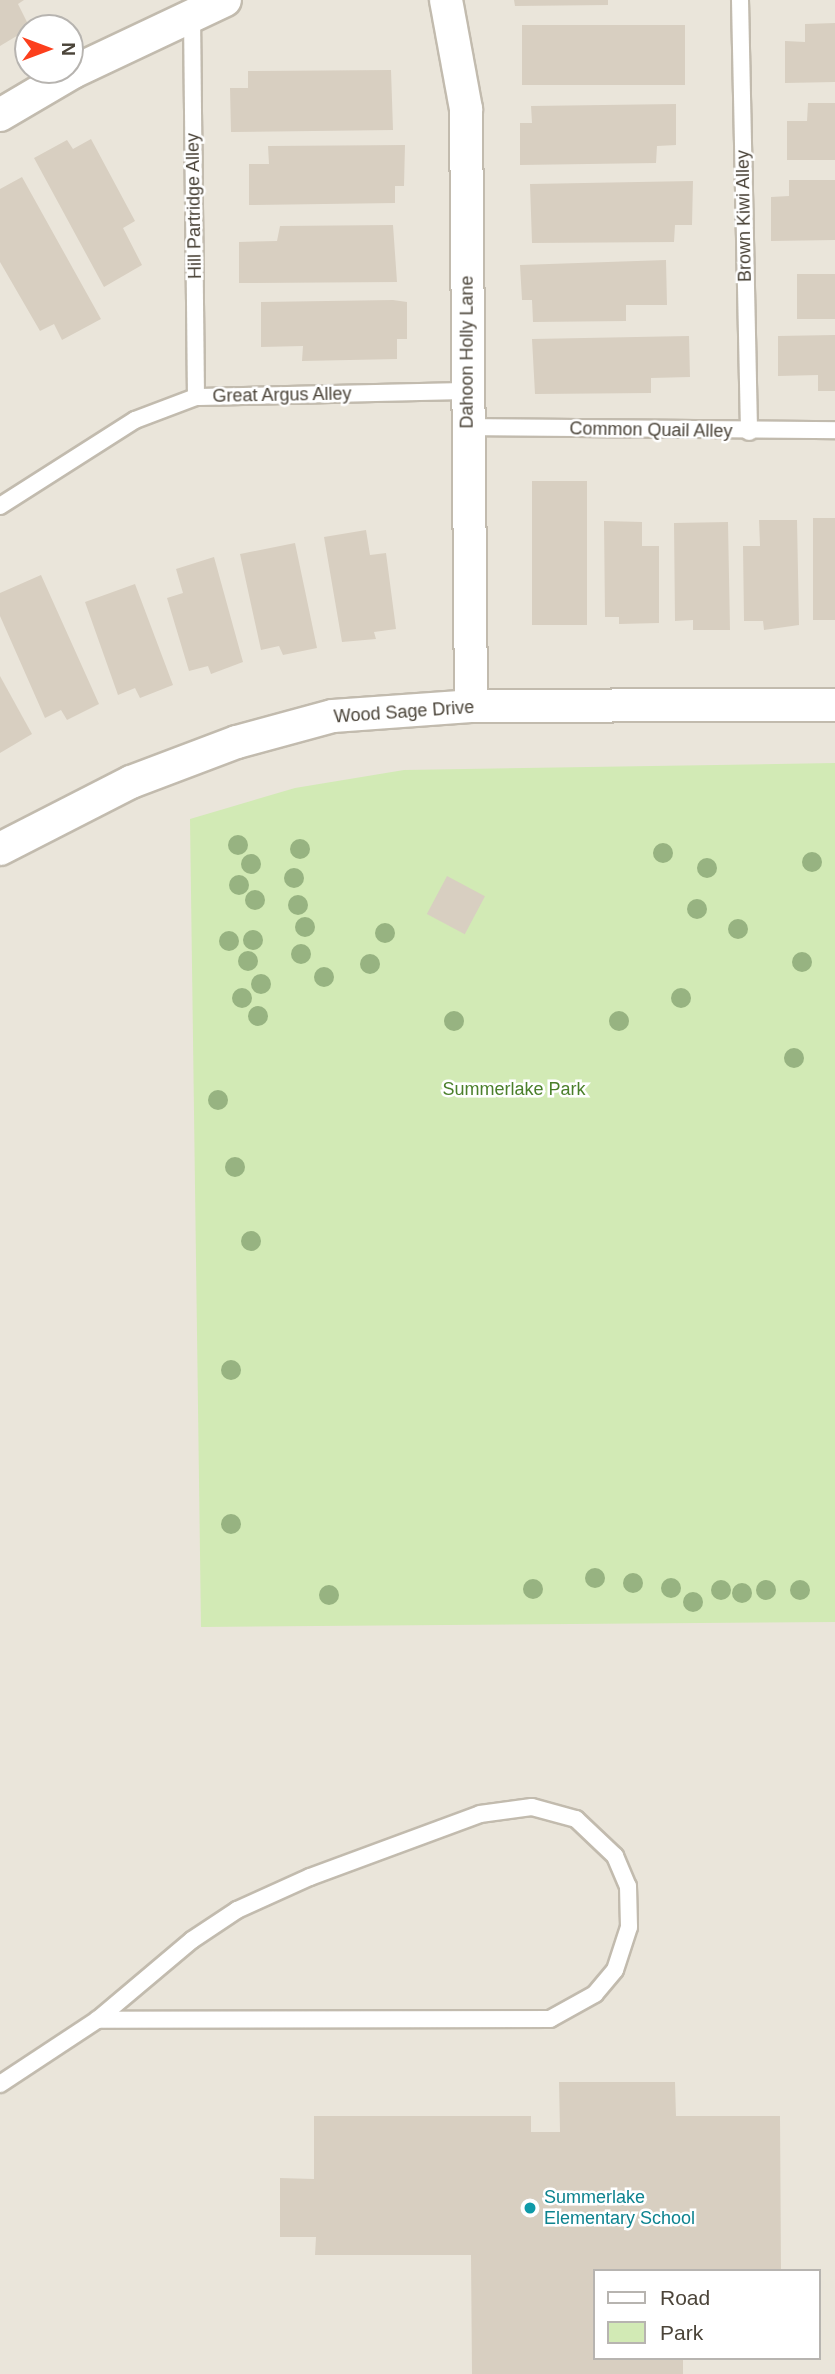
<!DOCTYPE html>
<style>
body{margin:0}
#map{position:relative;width:835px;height:2374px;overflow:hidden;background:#f6f3ec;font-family:Arial,sans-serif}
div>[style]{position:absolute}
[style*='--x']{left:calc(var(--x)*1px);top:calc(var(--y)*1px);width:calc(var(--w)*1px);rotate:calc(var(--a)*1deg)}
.residential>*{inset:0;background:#eae5da}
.green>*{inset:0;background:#d2eab5}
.building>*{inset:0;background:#d8cfc1;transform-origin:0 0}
.roads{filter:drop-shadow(2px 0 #c2bbae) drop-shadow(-2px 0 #c2bbae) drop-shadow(0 2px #c2bbae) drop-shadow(0 -2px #c2bbae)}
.service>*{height:16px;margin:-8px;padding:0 8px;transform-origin:8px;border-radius:8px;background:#fff}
.minor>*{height:32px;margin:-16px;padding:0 16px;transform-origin:16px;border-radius:16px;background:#fff}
.trees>*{width:20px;height:20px;margin:-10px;border-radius:50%;background:#97b381}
.dots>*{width:19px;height:19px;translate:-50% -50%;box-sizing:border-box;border:4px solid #fff;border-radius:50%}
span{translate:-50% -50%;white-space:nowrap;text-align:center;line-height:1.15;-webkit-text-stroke:5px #fff;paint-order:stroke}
.street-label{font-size:18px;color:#4b4439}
.park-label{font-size:18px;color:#4a7f2a}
.culture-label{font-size:18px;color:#0d838f}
.left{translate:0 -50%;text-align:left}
.legend{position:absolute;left:593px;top:2269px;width:228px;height:91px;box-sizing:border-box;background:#fff;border:2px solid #b7b4b0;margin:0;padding:9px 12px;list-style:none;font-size:21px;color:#4b4439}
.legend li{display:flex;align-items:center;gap:14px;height:35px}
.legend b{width:35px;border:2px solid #b7b4b0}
.north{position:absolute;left:14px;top:14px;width:70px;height:70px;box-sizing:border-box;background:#fff;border:2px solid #b7b4b0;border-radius:50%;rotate:90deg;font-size:19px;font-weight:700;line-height:28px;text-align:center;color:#4b4439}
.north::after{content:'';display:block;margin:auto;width:24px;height:32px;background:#fc3f1d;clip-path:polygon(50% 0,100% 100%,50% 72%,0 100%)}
</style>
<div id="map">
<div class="residential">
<i style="clip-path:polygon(evenodd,0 0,835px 0,835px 2374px,0 2374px,0 0,28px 28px,70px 28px,70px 70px,28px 70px,28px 28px,0 0,595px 2271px,819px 2271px,819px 2358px,595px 2358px,595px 2271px)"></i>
</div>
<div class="green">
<i style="clip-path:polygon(835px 763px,835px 1622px,201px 1627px,190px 819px,295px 788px,404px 770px)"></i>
</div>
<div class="building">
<i style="clip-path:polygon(0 0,24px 0,18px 4px,30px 28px,0 46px)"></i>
<i style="clip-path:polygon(514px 0,608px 0,608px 5px,515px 6px)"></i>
<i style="clip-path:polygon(835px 23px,835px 82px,785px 83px,785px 41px,805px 42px,805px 24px)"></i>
<i style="left:685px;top:25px;width:60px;height:163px;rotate:90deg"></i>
<i style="clip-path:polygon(391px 70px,393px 130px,231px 132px,230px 88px,248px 88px,248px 71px)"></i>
<i style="clip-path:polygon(808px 103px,835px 103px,835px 160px,787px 160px,787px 121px,807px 121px)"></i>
<i style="clip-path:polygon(676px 104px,676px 145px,657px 146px,656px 163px,520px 165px,520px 123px,532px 123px,531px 106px)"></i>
<i style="clip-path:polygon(91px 139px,135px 221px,123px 228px,142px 265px,104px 287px,34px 158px,67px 140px,73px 149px)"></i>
<i style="clip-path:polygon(405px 145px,404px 186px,395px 186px,395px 203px,249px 205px,249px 164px,269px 164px,268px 146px)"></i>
<i style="clip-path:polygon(22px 177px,101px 319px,62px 340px,54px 324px,40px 331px,0 262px,0 189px)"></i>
<i style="clip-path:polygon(789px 180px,835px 180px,835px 240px,771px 241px,771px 197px,789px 196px)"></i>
<i style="clip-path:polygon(693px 181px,692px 225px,675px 225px,674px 242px,532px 243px,530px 184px)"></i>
<i style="clip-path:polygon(393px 225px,397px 282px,239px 283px,239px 242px,277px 241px,280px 226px)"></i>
<i style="clip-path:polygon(666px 260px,667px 305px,626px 305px,626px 321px,533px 322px,532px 300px,522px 300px,520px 265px)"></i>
<i style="left:797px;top:274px;width:38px;height:45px"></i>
<i style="clip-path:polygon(393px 300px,407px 302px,407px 339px,397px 339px,397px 359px,302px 361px,303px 346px,261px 347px,261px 302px)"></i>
<i style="clip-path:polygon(835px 335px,835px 391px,818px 391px,818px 375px,778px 376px,778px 336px)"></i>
<i style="clip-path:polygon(689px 336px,690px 377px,651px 378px,651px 393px,535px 394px,532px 339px)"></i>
<i style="left:587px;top:481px;width:144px;height:55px;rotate:90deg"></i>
<i style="left:835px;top:518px;width:102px;height:22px;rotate:90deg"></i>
<i style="clip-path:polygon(759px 520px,797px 520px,799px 625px,764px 630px,763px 621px,744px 621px,743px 546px,760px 546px)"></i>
<i style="clip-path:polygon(604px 521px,642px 522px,642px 546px,659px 546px,659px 623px,619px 624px,619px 617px,605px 617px)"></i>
<i style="clip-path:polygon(728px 522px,730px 630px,693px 630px,693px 620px,675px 621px,674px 523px)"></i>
<i style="clip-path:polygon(366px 530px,370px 555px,386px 553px,396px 629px,374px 632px,376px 639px,342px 642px,324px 537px)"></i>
<i style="clip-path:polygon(295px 543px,317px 648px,283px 655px,279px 646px,261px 650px,240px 554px)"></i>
<i style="clip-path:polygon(214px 557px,243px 662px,211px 674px,208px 666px,189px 671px,167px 598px,183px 593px,176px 569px)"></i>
<i style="clip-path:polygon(41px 575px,99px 704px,67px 720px,61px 710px,45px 718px,0 616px,0 593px)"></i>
<i style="clip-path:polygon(135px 584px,173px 685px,140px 698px,135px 688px,118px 695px,85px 602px)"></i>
<i style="clip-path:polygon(0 676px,32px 734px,0 753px)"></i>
<i style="left:447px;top:876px;width:43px;height:43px;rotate:28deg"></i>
<i style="clip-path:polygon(559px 2082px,675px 2082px,676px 2116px,780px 2116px,781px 2271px,595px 2271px,595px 2358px,683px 2358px,683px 2374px,472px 2374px,471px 2255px,315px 2255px,316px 2237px,280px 2237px,280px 2178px,314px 2179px,314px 2116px,531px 2116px,531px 2132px,560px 2132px)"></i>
</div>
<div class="roads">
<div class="service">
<i style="--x:740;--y:0;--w:432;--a:88.8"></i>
<i style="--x:192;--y:15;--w:382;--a:89.4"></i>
<i style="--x:467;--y:427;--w:368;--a:0.5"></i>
<i style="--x:0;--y:506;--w:160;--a:-32.5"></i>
<i style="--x:135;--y:420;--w:65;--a:-20.7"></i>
<i style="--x:196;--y:397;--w:271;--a:-1.3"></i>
<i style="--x:0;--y:2084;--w:116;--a:-33.4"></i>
<i style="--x:97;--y:2020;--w:124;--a:-40.1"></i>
<i style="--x:192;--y:1940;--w:54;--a:-33.7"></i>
<i style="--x:237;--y:1910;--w:80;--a:-24.3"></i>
<i style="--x:310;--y:1877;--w:181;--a:-20.3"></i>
<i style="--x:480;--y:1814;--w:52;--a:-7.7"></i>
<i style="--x:532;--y:1807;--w:46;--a:15.3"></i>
<i style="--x:576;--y:1819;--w:54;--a:43.5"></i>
<i style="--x:615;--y:1856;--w:33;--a:67"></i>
<i style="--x:628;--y:1886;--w:41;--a:88.6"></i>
<i style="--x:629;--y:1927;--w:45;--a:108"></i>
<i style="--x:615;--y:1970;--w:31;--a:130"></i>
<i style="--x:595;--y:1994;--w:51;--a:150.9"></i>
<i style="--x:550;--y:2019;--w:453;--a:179.9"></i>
</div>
<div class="minor">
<i style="--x:446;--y:0;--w:111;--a:79.6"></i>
<i style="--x:466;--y:109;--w:597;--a:89.52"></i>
<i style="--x:0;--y:115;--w:85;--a:-30.5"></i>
<i style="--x:73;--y:72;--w:168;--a:-25.3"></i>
<i style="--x:0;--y:849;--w:147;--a:-27.1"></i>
<i style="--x:131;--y:782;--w:113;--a:-20.7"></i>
<i style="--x:237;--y:742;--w:99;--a:-15.2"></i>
<i style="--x:333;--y:716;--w:138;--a:-4.1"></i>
<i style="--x:471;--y:706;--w:364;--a:-0.2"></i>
</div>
</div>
<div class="trees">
<i style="left:238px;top:845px"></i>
<i style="left:300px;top:849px"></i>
<i style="left:663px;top:853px"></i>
<i style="left:812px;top:862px"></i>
<i style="left:251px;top:864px"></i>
<i style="left:707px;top:868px"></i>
<i style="left:294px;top:878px"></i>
<i style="left:239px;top:885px"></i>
<i style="left:255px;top:900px"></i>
<i style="left:298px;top:905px"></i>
<i style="left:697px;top:909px"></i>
<i style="left:305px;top:927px"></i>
<i style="left:738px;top:929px"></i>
<i style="left:385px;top:933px"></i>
<i style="left:253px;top:940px"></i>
<i style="left:229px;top:941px"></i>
<i style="left:301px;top:954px"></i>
<i style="left:248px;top:961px"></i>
<i style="left:802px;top:962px"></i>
<i style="left:370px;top:964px"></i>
<i style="left:324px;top:977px"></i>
<i style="left:261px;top:984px"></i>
<i style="left:242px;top:998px"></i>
<i style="left:681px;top:998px"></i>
<i style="left:258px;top:1016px"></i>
<i style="left:454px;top:1021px"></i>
<i style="left:619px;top:1021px"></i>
<i style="left:794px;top:1058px"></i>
<i style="left:218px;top:1100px"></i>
<i style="left:235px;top:1167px"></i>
<i style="left:251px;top:1241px"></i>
<i style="left:231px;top:1370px"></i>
<i style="left:231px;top:1524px"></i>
<i style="left:595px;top:1578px"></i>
<i style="left:633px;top:1583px"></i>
<i style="left:671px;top:1588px"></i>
<i style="left:533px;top:1589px"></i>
<i style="left:721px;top:1590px"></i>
<i style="left:766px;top:1590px"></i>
<i style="left:800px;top:1590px"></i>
<i style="left:742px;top:1593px"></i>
<i style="left:329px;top:1595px"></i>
<i style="left:693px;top:1602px"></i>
</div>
<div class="dots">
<i style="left:530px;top:2208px;background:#0f9aa8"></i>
</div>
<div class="street-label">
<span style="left:194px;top:206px;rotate:-91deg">Hill Partridge Alley</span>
<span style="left:744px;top:216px;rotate:-91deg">Brown Kiwi Alley</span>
<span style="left:467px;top:352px;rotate:-90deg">Dahoon Holly Lane</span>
<span style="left:282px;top:395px;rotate:-1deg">Great Argus Alley</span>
<span style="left:651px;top:430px;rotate:1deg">Common Quail Alley</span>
<span style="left:404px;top:712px;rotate:-4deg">Wood Sage Drive</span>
</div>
<div class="park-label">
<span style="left:514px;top:1089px">Summerlake Park</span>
</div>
<div class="culture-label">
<span class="left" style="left:544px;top:2208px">Summerlake<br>Elementary School</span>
</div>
<ul class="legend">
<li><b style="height:9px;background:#fff"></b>Road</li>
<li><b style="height:19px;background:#d2eab5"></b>Park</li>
</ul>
<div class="north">N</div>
</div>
